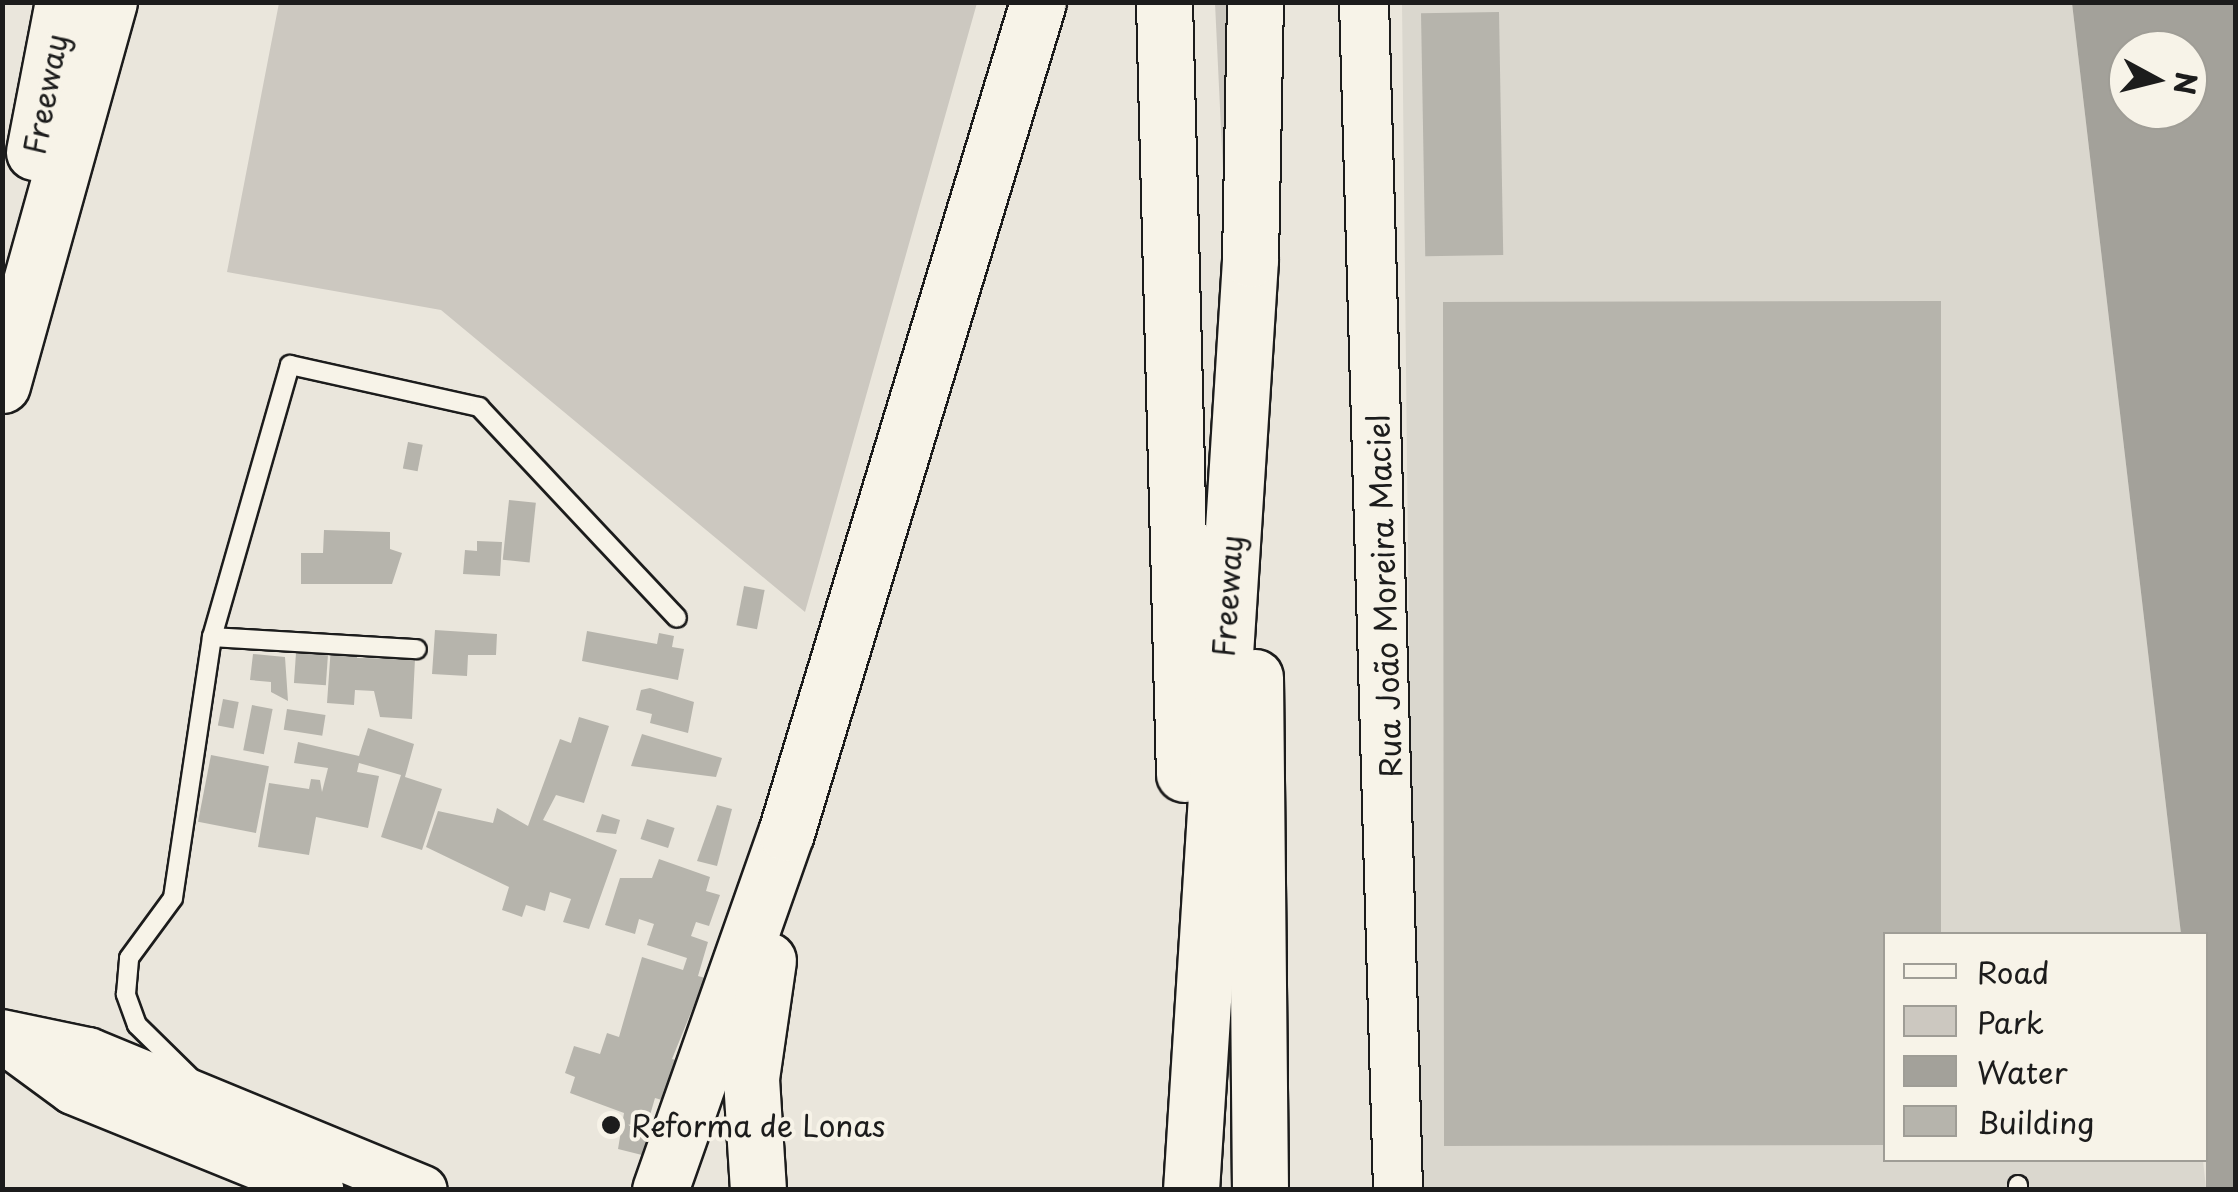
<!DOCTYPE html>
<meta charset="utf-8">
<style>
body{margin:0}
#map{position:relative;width:2238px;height:1192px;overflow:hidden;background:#eae6dc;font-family:"Playpen Sans",sans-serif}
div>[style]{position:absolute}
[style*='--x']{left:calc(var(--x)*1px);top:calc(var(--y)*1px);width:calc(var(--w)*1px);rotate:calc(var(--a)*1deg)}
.built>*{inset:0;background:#dad7ce}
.green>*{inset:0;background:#ccc8c0}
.water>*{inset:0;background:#a3a19a}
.building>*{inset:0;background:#b6b4ac;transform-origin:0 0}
.roads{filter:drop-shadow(2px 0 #1c1c1c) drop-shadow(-2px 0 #1c1c1c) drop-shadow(0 2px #1c1c1c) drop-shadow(0 -2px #1c1c1c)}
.lane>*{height:18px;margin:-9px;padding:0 9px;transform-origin:9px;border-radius:9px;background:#f7f3e8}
.secondary>*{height:48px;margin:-24px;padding:0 24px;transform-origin:24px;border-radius:24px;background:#f7f3e8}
.highway>*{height:55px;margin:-27.5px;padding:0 27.5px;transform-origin:27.5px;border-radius:27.5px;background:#f7f3e8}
.dots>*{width:28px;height:28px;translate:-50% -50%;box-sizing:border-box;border:5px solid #f7f3e8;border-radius:50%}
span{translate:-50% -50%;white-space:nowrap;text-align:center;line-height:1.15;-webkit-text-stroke:8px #f7f3e8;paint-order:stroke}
.street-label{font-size:30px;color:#1c1c1c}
.poi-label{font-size:30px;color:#1c1c1c}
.left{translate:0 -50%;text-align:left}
.frame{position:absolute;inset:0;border:5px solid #1c1c1c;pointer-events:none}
.legend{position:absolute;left:1883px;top:932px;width:325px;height:230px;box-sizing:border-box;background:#f7f3e8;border:2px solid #9f9d96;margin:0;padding:12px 18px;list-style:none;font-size:30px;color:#1c1c1c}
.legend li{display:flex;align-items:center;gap:20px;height:50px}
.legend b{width:50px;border:2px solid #9f9d96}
.north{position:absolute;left:2108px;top:30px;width:100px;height:100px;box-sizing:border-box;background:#f7f3e8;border:2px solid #9f9d96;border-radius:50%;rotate:97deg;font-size:28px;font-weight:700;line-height:40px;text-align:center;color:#1c1c1c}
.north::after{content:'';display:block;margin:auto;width:35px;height:45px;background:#1c1c1c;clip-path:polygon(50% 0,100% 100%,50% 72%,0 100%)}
</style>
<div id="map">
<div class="built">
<i style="clip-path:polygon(1402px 3px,2072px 3px,2181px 934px,1886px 934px,1886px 1160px,2203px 1160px,2206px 1189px,1415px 1189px)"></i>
</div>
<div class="green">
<i style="clip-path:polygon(279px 3px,977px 3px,805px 612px,441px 310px,227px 272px)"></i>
<i style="clip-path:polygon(1215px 3px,1226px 3px,1225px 213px)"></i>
</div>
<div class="water">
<i style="clip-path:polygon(evenodd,2072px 3px,2235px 3px,2235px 1189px,2206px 1189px,2206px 934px,2181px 934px,2072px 3px,2128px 50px,2188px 50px,2188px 110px,2128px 110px,2128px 50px)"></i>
</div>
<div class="building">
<i style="left:1499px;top:12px;width:243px;height:78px;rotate:89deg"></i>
<i style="clip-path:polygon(1941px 301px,1941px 934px,1886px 934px,1886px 1145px,1444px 1146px,1443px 302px)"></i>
<i style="left:408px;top:442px;width:15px;height:27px;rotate:11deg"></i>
<i style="left:509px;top:500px;width:27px;height:60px;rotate:6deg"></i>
<i style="clip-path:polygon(324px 530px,390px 532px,390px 549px,402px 553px,392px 584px,301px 584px,301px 553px,323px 553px)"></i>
<i style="clip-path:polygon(477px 541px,502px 542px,500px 576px,463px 574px,465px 550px,477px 551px)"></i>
<i style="left:744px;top:586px;width:21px;height:40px;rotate:11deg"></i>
<i style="clip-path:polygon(435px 630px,497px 634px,496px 655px,468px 655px,467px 676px,432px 674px)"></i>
<i style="clip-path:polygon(587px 631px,657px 644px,659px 633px,674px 636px,672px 647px,684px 649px,678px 680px,582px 661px)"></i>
<i style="clip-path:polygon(331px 646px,357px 649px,357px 658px,415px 659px,412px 719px,380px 717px,374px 691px,355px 690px,354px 705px,327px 703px)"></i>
<i style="left:296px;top:653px;width:32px;height:30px;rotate:4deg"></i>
<i style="clip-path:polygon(253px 654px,285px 657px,288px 701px,271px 692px,271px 682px,250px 680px)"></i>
<i style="clip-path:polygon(650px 688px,694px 702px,688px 733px,650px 723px,652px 714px,636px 710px,641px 690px)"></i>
<i style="left:223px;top:699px;width:16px;height:27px;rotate:11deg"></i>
<i style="left:252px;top:705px;width:21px;height:46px;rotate:11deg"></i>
<i style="left:287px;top:709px;width:39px;height:21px;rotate:9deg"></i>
<i style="clip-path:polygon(579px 717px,609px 726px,584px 803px,556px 795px,543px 820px,617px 850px,589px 929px,563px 922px,571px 899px,550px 892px,545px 911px,526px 905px,522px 917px,502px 910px,509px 887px,426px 847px,438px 811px,493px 823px,497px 808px,528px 826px,560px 739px,571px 743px)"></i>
<i style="clip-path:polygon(368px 728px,414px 744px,405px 777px,442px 789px,422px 850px,381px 837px,401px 775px,359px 763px,357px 772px,379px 776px,368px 828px,316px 817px,309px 855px,258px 847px,269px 783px,309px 789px,311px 779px,320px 780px,322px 792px,328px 768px,294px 763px,298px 742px,359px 756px)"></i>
<i style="clip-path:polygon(642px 734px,722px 758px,716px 777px,631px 766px)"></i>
<i style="left:211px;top:755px;width:59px;height:68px;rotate:11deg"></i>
<i style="clip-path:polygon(717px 805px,732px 809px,717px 866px,697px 861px)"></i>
<i style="clip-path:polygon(602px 814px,620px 820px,616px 834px,596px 832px)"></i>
<i style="left:647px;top:819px;width:29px;height:21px;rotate:18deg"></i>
<i style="clip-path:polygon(659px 859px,710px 877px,706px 891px,720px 895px,709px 926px,696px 922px,691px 936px,708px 942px,698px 976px,705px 978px,672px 1059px,684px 1062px,672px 1103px,655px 1098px,646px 1129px,656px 1132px,650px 1157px,618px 1149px,624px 1113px,570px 1093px,575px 1077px,565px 1073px,574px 1046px,600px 1054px,607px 1033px,619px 1037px,642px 957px,683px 970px,687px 958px,647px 945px,654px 924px,639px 919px,635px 934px,605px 925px,620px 878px,652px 878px)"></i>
</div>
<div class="roads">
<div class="lane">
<i style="--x:212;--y:637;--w:205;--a:3.4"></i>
<i style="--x:191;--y:1078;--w:76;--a:-135.5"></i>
<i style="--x:137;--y:1025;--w:33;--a:-110"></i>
<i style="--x:126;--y:994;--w:36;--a:-85"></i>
<i style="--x:129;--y:958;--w:74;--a:-53.7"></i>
<i style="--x:173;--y:898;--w:264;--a:-81.5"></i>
<i style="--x:212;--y:637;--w:283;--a:-74"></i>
<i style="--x:290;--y:365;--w:194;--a:12.5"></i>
<i style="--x:479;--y:407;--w:289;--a:46.8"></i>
<i style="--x:2018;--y:1190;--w:5;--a:-90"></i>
</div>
<div class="secondary">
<i style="--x:1364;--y:2;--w:1188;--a:88.36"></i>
<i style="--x:2;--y:1034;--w:88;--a:11.8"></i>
<i style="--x:88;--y:1052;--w:362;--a:22.4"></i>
<i style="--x:5;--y:1040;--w:84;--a:36.3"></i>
<i style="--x:73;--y:1090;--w:266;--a:22.1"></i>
</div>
<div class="highway">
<i style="--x:1164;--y:2;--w:772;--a:88.52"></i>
<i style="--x:34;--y:152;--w:153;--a:-79.1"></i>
<i style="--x:2;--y:385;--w:398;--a:-74.4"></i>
<i style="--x:1255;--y:677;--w:513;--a:89.44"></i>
<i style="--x:660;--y:1190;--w:379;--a:-70.6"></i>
<i style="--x:786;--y:833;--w:868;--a:-73.13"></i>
<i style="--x:758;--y:1190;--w:112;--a:-93.6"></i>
<i style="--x:751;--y:1078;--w:119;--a:-81.8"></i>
<i style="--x:1191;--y:1190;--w:933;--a:-86.37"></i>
<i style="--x:1250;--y:259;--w:257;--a:-88.9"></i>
</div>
</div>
<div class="dots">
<i style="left:611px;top:1125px;background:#1c1c1c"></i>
</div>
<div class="street-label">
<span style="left:45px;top:94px;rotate:-79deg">Freeway</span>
<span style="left:1227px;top:596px;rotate:-86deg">Freeway</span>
<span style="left:1384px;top:596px;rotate:-92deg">Rua João Moreira Maciel</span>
</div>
<div class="poi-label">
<span class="left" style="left:631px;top:1125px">Reforma de Lonas</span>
</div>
<div class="frame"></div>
<ul class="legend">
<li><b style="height:12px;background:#f7f3e8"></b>Road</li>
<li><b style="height:28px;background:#ccc8c0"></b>Park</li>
<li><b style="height:28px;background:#a3a19a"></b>Water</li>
<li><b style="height:28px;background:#b6b4ac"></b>Building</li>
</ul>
<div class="north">N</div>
</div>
